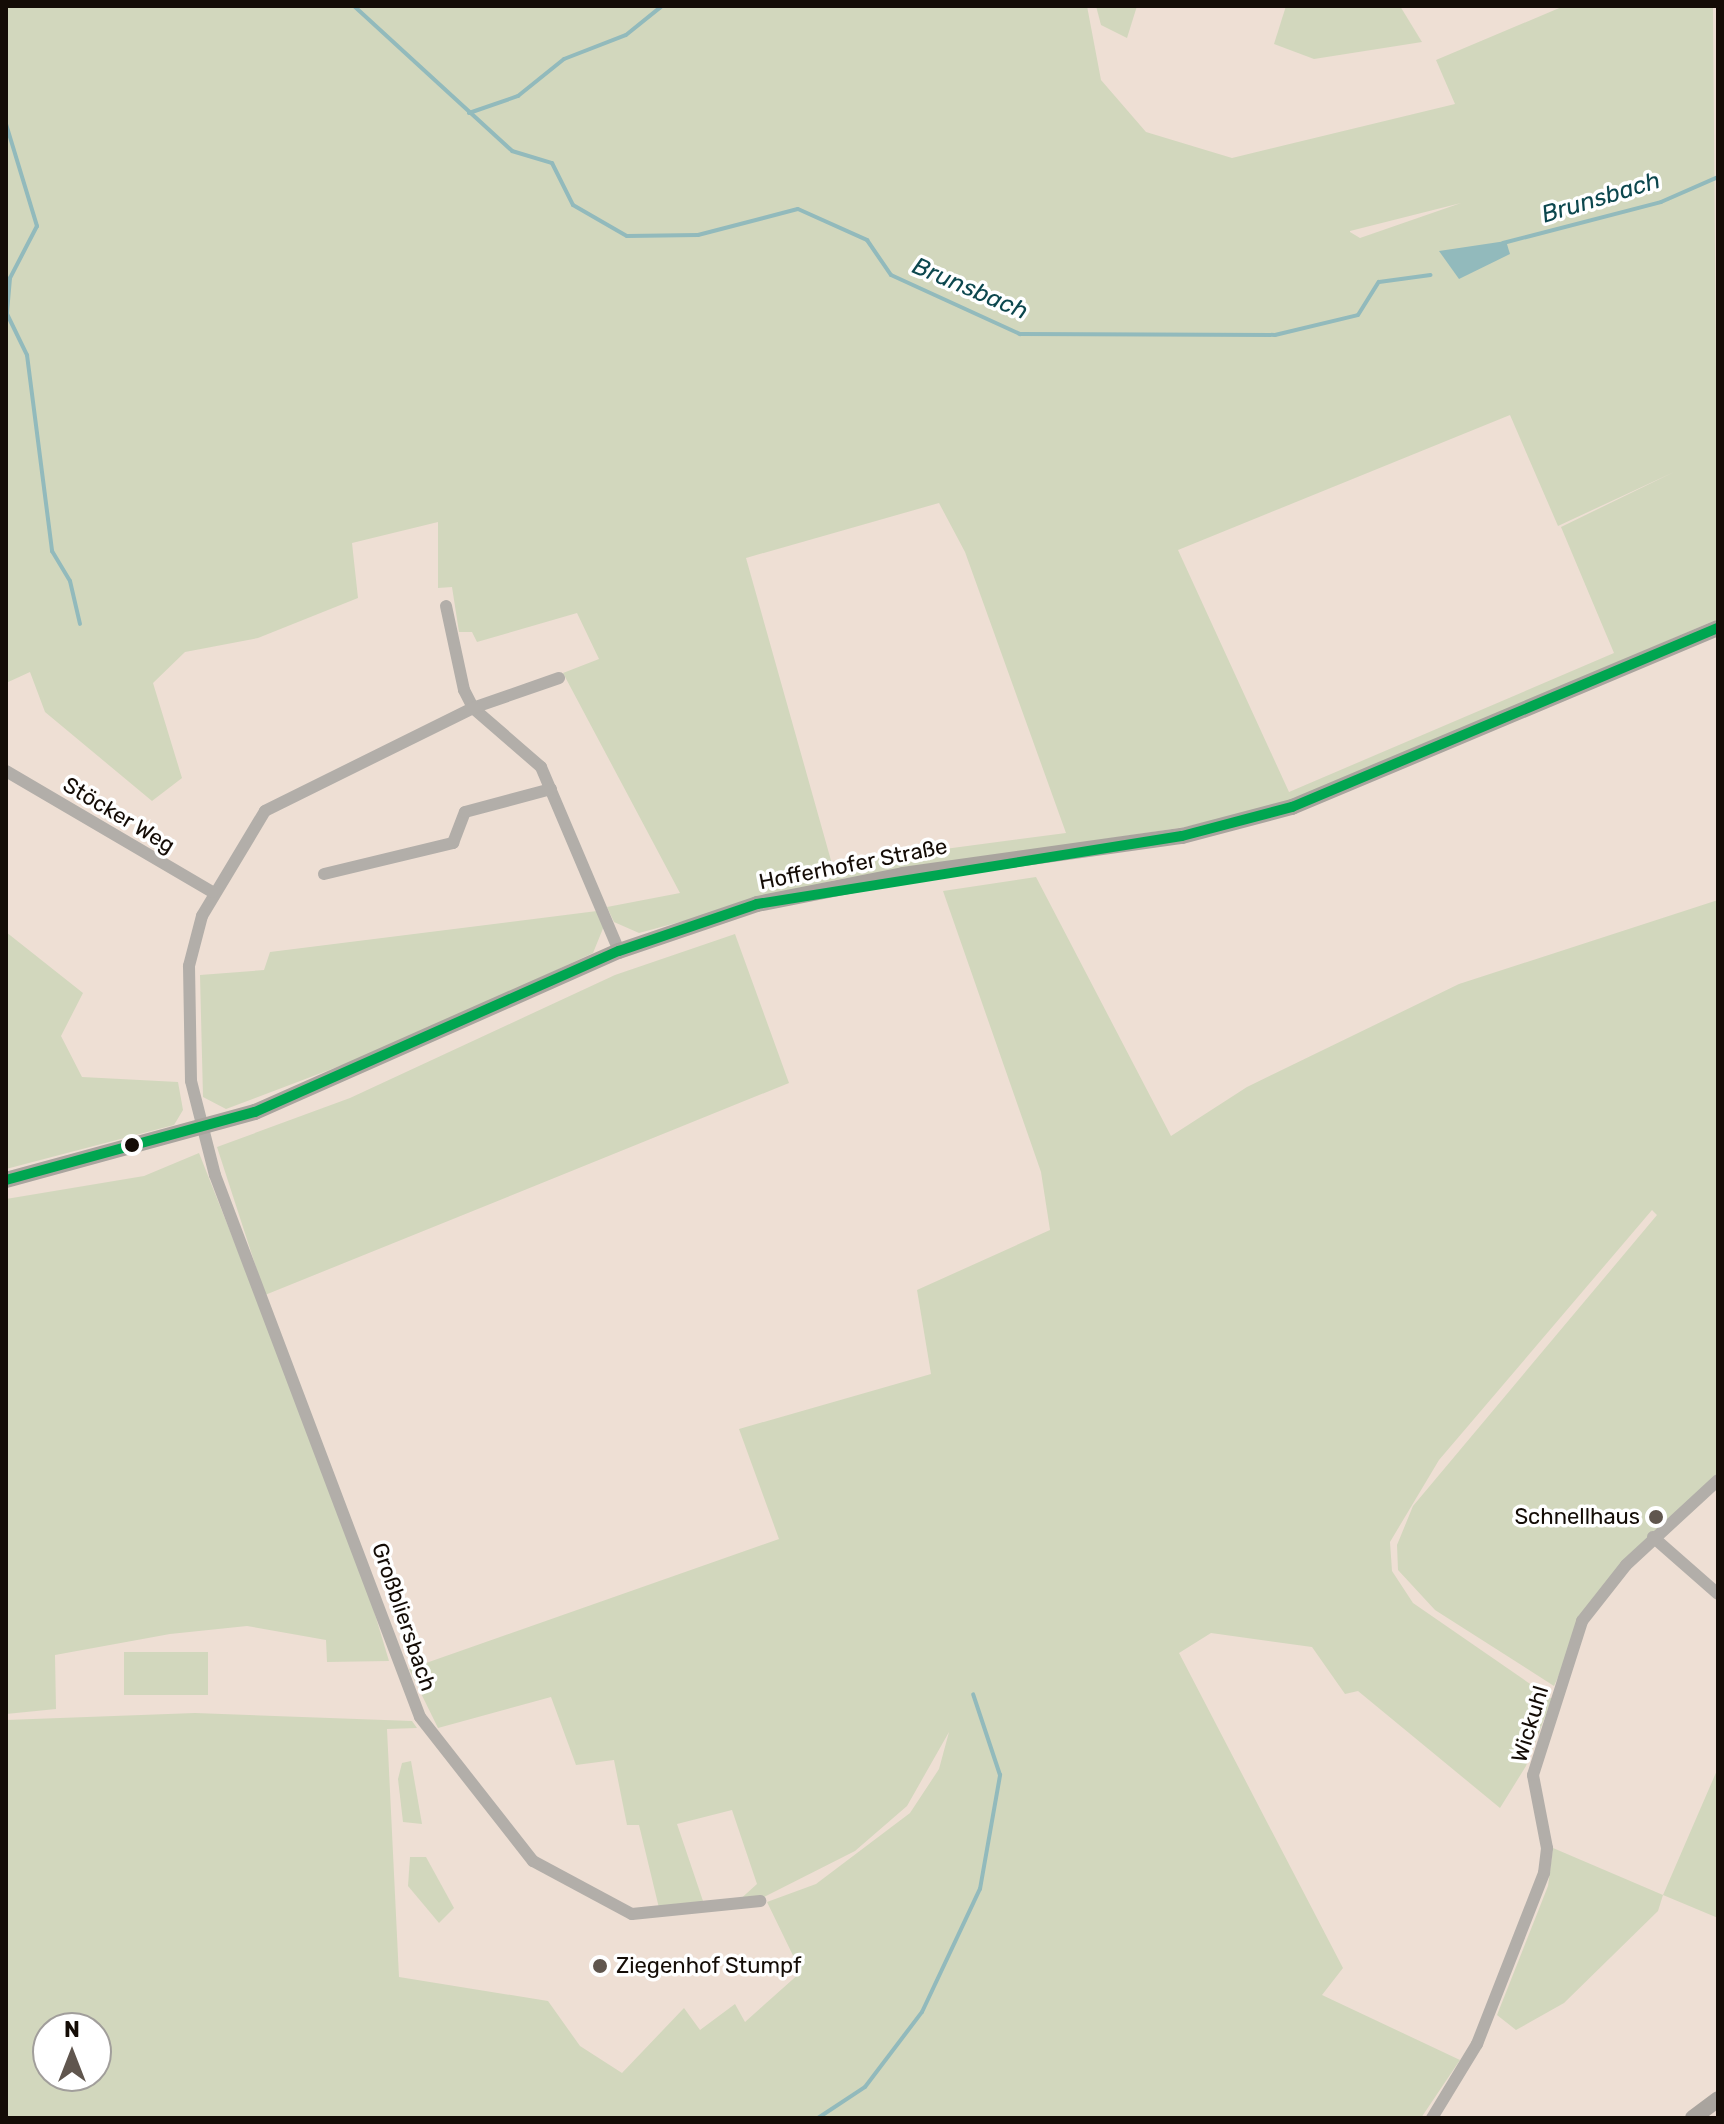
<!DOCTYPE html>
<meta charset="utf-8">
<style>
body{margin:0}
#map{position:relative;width:1724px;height:2124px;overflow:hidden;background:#eedfd4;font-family:Rubik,sans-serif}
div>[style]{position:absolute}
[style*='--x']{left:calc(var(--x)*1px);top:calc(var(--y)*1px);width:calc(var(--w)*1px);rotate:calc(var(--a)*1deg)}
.green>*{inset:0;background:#d2d7bd;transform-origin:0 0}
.water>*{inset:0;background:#92babc}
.stream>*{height:4px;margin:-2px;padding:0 2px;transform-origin:2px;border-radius:2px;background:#92babc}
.street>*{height:12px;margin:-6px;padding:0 6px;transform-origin:6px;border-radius:6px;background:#b2aea9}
.secondary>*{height:16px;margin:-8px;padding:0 8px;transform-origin:8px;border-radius:8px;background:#a9a49e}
.bus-1>*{height:10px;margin:-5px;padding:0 5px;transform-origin:5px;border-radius:5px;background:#00a651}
.dots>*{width:22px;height:22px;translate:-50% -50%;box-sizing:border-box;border:4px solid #fff;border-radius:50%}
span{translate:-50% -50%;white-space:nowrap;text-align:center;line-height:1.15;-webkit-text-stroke:7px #fff;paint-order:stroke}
.street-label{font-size:22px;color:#140c06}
.poi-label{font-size:22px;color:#140c06}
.right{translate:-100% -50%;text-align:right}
.left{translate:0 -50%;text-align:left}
.water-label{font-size:24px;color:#0c474e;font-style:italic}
.frame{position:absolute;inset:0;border:8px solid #140c06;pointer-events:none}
.north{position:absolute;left:32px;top:2012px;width:80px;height:80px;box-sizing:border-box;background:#fff;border:2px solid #a19e9b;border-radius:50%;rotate:0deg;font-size:22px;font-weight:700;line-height:32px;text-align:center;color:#140c06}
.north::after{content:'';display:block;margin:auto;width:28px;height:36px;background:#60564e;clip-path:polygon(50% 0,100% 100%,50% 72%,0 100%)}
</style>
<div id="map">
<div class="green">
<i style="clip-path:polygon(evenodd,6px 6px,1087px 6px,1101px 80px,1146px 132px,1232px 158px,1455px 104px,1436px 60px,1564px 6px,1713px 6px,1718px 619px,1292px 802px,1185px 827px,835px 880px,639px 933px,614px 922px,607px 907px,680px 893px,563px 673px,599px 659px,577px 613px,477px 642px,472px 632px,459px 632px,452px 587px,438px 588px,438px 522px,352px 543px,358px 598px,258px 638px,185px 652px,153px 683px,182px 778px,152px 801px,45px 712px,30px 672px,6px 683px,6px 6px,1461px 203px,1360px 238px,1350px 232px,1350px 231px,1461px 203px,6px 6px,1510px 415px,1558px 526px,1674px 472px,1561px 527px,1614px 653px,1289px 792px,1178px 550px,1510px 415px,6px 6px,939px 503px,965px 552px,1066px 833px,832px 864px,746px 558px,939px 503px)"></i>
<i style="clip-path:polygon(1096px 6px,1137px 6px,1127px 38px,1101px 25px)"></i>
<i style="clip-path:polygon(1286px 6px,1400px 6px,1422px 42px,1314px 59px,1274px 44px)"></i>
<i style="clip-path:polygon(evenodd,1036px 877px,1171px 1136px,1247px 1087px,1459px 984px,1718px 900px,1718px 1473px,1595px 1595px,1554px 1686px,1435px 1610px,1398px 1570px,1397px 1545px,1413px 1506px,1657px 1215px,1652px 1210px,1439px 1460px,1390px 1542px,1392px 1571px,1413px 1603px,1552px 1699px,1526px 1766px,1500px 1808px,1358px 1691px,1345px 1694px,1312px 1647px,1211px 1633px,1179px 1653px,1343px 1968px,1322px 1995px,1460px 2060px,1421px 2118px,6px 2118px,6px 1720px,195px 1713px,412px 1721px,417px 1728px,387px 1729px,399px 1977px,548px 2001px,580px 2046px,622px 2073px,684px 2008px,700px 2030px,735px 2004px,745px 2022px,801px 1972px,767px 1902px,816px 1884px,910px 1813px,939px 1769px,949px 1732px,907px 1806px,855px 1851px,764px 1897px,736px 1903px,757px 1884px,732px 1810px,677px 1824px,704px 1904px,659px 1908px,639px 1825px,627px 1825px,614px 1760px,576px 1765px,551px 1697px,438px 1728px,409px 1669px,779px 1539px,739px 1429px,931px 1374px,917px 1290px,1050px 1230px,1041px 1172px,943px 891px,1036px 877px,48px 2028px,96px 2028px,96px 2076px,48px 2076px,48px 2028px)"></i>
<i style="clip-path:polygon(597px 911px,604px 926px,593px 953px,395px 1045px,226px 1109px,203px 1097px,200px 975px,264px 970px,270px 952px)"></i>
<i style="clip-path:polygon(6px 932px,83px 993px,61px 1036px,82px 1077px,178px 1082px,183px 1110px,174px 1125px,6px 1169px)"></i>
<i style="clip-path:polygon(735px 934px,789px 1083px,265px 1295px,217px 1147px,350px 1098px,615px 975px)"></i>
<i style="clip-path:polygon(199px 1153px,353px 1541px,389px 1661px,327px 1662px,326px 1640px,247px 1626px,170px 1634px,55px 1655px,56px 1709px,6px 1714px,6px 1199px,144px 1176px)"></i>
<i style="left:208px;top:1652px;width:43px;height:84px;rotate:90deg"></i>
<i style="clip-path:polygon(411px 1761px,422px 1824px,403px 1822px,398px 1779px,402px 1763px)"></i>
<i style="clip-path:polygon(1718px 1768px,1718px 1918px,1663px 1895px,1658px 1911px,1564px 2003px,1516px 2030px,1497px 2015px,1548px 1886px,1553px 1848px,1663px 1895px)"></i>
<i style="clip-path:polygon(410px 1857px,426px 1857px,454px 1908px,439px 1923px,408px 1886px)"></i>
</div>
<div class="water">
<i style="clip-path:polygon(1506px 241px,1510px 254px,1459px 279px,1439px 251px)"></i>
</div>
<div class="stream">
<i style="--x:354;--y:6;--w:214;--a:42.5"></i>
<i style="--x:512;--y:151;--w:42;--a:16.7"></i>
<i style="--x:552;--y:163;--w:47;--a:63.4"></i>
<i style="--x:573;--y:205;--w:62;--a:29.9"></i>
<i style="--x:627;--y:236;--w:71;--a:-0.8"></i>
<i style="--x:698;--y:235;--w:103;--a:-14.6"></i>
<i style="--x:798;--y:209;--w:76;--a:24.2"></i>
<i style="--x:867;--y:240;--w:42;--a:55.6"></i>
<i style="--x:891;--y:275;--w:142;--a:24.6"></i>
<i style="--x:1020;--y:334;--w:255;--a:0.2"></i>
<i style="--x:1275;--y:335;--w:85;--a:-13.5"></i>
<i style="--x:1358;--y:315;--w:39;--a:-58"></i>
<i style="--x:1379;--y:282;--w:52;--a:-7.7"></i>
<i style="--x:6;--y:43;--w:24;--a:90"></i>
<i style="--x:469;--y:113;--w:52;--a:-19.1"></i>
<i style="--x:518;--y:96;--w:59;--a:-38.8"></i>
<i style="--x:564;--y:59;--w:66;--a:-21.2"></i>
<i style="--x:626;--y:35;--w:46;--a:-38.9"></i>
<i style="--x:6;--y:124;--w:107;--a:73.1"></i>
<i style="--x:37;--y:226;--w:59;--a:117.4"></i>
<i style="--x:10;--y:278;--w:36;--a:95"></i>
<i style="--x:7;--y:314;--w:46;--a:64"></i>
<i style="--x:27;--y:355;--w:198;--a:82.7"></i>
<i style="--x:52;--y:551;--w:35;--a:59"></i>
<i style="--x:70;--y:581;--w:44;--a:76.9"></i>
<i style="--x:1503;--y:243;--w:163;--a:-14.5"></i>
<i style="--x:1661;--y:202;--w:62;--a:-23.7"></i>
<i style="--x:818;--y:2118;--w:56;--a:-33.4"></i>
<i style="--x:865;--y:2087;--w:94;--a:-52.8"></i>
<i style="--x:922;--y:2012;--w:136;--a:-64.8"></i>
<i style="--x:980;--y:1889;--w:116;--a:-80"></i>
<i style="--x:1000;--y:1775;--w:85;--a:-108.4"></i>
</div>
<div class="street">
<i style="--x:446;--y:606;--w:86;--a:77.9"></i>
<i style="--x:464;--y:690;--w:20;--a:63"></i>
<i style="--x:473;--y:708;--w:90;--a:40.9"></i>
<i style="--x:541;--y:767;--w:200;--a:67"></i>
<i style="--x:559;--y:678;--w:91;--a:160.8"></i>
<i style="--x:473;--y:708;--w:232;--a:153.7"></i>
<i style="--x:265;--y:811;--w:122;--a:121"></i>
<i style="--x:202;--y:916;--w:52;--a:104.6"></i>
<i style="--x:189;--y:966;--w:115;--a:89"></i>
<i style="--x:191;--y:1081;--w:97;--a:75.7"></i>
<i style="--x:215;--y:1175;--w:579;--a:69.28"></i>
<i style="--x:420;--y:1717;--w:183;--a:51.9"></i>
<i style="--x:533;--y:1861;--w:112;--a:28.2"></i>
<i style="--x:632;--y:1914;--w:129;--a:-5.8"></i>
<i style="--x:6;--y:771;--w:239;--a:30.4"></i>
<i style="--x:324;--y:874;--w:133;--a:-13.5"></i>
<i style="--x:453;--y:843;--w:33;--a:-69"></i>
<i style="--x:465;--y:812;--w:89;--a:-15"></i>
<i style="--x:1653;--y:1537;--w:86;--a:41.2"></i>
<i style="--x:1432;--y:2118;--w:87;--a:-58.7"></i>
<i style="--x:1477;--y:2044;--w:184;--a:-68.6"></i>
<i style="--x:1544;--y:1873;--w:25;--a:-83"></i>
<i style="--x:1547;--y:1848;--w:74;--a:-100.9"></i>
<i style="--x:1533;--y:1775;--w:162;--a:-72.3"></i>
<i style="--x:1582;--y:1621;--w:71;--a:-51.8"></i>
<i style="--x:1626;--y:1565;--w:125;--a:-42.7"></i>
</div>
<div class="secondary">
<i style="--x:6;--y:1180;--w:258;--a:-15.3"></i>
<i style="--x:255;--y:1112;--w:398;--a:-23.9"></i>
<i style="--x:619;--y:951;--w:146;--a:-18.8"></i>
<i style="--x:757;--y:904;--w:149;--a:-11.2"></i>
<i style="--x:903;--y:875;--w:282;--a:-8"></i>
<i style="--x:1182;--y:836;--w:114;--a:-14.8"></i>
<i style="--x:1292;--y:807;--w:462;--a:-22.8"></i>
<i style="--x:1693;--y:2118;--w:31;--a:-37"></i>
</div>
<div class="bus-1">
<i style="--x:6;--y:1180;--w:258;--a:-15.3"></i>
<i style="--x:255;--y:1112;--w:398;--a:-23.9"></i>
<i style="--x:619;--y:951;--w:146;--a:-18.8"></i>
<i style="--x:757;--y:904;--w:430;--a:-9.1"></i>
<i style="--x:1182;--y:836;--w:114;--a:-14.8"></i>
<i style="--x:1292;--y:807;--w:462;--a:-22.8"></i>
</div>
<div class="dots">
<i style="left:132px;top:1145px;background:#140c06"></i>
<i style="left:1656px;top:1517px;background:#60564e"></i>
<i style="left:600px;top:1966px;background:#60564e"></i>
</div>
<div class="street-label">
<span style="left:119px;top:815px;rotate:31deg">Stöcker Weg</span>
<span style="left:853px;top:864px;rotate:-11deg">Hofferhofer Straße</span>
<span style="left:404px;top:1617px;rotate:71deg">Großbliersbach</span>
<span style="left:1530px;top:1724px;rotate:-73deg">Wickuhl</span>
</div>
<div class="poi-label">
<span class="right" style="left:1640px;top:1517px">Schnellhaus</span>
<span class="left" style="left:616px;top:1966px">Ziegenhof Stumpf</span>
</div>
<div class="water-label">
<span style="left:1601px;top:198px;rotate:-17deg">Brunsbach</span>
<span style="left:970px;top:289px;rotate:23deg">Brunsbach</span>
</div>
<div class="frame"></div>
<div class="north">N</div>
</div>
